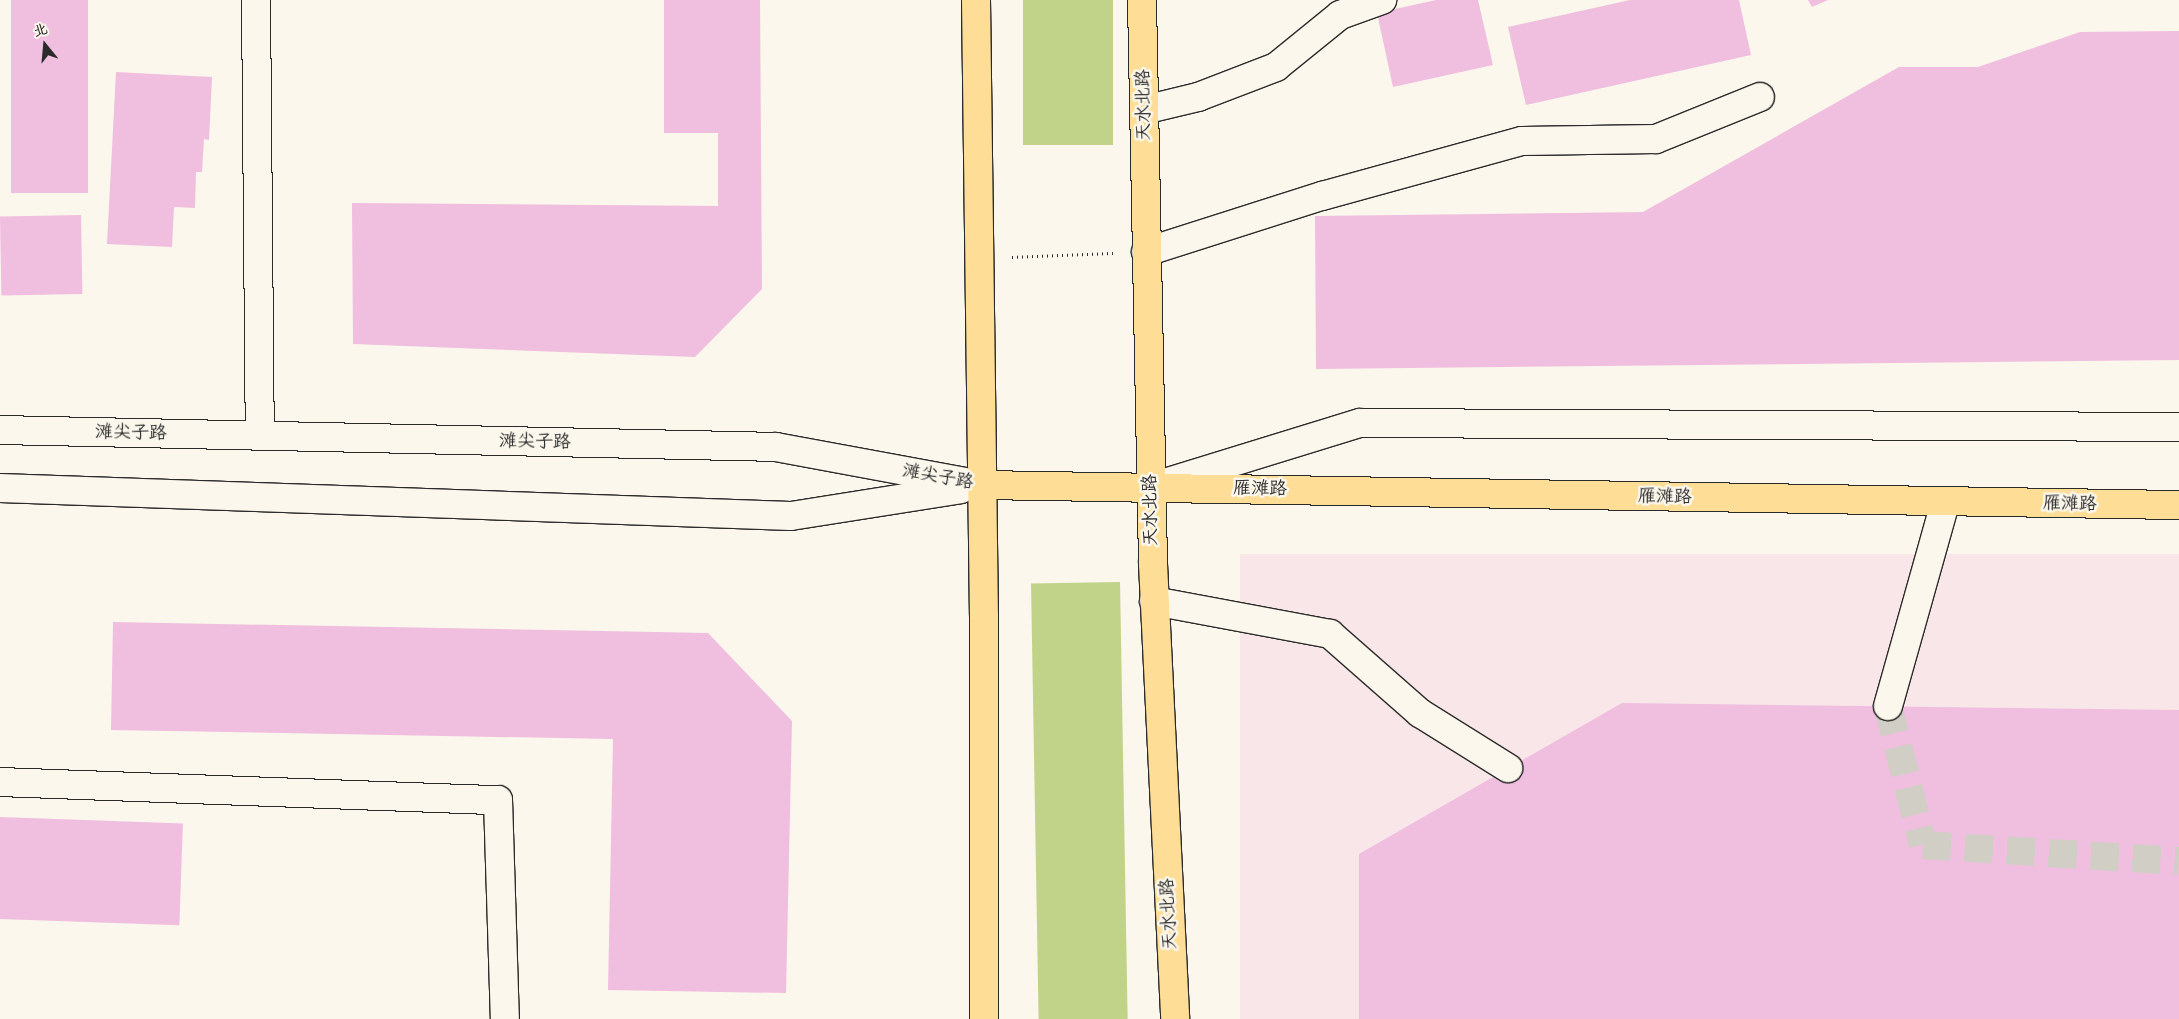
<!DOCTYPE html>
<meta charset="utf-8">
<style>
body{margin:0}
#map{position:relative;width:2179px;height:1019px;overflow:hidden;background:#fbf7ec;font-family:"Architects Daughter","LXGW WenKai TC",sans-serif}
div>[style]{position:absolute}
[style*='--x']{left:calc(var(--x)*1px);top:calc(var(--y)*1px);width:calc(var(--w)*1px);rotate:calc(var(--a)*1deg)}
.built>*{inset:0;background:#f8e6e8;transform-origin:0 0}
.green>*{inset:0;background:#c0d388;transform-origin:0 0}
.building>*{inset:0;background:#f0bedf;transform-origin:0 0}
.minor-tunnel>*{height:28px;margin-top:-14px;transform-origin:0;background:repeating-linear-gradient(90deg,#d1cec5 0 28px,transparent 0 42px)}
.path>*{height:3px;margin-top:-1.5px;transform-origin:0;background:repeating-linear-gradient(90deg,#2b2b2b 0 1px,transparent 0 5px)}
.roads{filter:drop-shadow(1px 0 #2b2b2b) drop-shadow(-1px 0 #2b2b2b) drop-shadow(0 1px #2b2b2b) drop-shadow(0 -1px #2b2b2b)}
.minor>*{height:28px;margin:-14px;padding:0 14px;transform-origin:14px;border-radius:14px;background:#fbf7ec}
.major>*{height:28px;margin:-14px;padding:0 14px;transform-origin:14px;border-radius:14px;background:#fedd96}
span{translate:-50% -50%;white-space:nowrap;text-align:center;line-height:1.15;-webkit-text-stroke:5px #fbf7ec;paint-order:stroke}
.street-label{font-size:18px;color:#2b2b2b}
.north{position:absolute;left:20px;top:20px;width:50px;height:50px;-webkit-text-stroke:4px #fbf7ec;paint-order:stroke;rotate:343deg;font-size:14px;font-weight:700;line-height:20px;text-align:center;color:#2b2b2b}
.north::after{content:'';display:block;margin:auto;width:18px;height:22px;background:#2b2b2b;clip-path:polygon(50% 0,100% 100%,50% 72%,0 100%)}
</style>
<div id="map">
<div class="built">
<i style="left:1240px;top:554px;width:939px;height:465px"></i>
</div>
<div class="green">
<i style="left:1023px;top:0;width:90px;height:145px"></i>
<i style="left:1120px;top:582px;width:437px;height:89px;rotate:89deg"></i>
</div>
<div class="building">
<i style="left:11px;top:0;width:77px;height:193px"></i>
<i style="clip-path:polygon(664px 0,760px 0,762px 289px,695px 357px,353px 344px,352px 203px,718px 206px,718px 133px,664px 133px)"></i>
<i style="clip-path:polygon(1436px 0,1478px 0,1493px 65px,1393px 87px,1377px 13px)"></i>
<i style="clip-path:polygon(1630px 0,1739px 0,1751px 55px,1526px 105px,1508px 27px)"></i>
<i style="clip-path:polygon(1808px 0,1828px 0,1812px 7px)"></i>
<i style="clip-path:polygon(2179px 31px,2179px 360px,1316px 369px,1315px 216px,1643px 212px,1899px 67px,1978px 67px,2080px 32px)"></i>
<i style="clip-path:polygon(116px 72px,212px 77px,209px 140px,204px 139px,202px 172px,196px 172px,195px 208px,174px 207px,172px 247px,107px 244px)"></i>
<i style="left:81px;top:215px;width:79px;height:81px;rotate:89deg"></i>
<i style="clip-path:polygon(113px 622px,708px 633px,792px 721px,786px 993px,608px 990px,613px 739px,111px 730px)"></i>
<i style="clip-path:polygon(1622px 703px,2179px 710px,2179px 1019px,1359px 1019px,1359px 854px)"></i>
<i style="left:0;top:817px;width:183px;height:102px;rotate:2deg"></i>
</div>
<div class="minor-tunnel">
<i style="--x:1888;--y:706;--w:143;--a:75.9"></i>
<i style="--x:1923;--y:845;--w:256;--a:3.6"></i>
</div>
<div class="path">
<i style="--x:1012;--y:257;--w:101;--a:-2.3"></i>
</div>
<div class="roads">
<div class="minor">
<i style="--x:256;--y:0;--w:436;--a:89.5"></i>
<i style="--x:1144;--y:110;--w:56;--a:-13.5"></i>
<i style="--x:1198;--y:97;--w:84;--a:-21"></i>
<i style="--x:1276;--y:67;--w:82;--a:-39.1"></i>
<i style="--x:1340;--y:15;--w:45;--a:-19.7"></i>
<i style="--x:1146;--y:252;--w:185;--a:-17.7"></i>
<i style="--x:1322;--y:196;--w:207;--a:-15.4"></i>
<i style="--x:1522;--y:141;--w:134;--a:-0.9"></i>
<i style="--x:1656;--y:139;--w:112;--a:-22"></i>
<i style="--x:0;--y:430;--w:776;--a:1.25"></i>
<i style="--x:776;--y:447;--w:209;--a:10.5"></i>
<i style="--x:1155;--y:486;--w:214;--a:-17.1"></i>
<i style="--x:1360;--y:423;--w:819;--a:0.28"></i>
<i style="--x:0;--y:488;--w:791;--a:2.03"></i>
<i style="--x:791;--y:516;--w:172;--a:-9"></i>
<i style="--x:1154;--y:601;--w:179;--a:10.6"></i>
<i style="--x:1330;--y:634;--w:120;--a:41.3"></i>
<i style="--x:1420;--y:713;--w:104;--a:32"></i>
<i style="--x:1888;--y:706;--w:211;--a:-74.3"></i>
<i style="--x:0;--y:782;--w:498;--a:2.1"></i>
<i style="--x:498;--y:800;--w:219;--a:88.2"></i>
</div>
<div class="major">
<i style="--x:976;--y:0;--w:616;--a:89.26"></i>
<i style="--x:984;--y:616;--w:403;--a:90"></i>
<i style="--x:1142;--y:0;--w:564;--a:88.88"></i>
<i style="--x:1153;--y:564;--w:456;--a:87.2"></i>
<i style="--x:982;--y:485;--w:1197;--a:0.96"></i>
</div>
</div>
<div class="street-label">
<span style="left:1144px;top:105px;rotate:-91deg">天水北路</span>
<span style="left:131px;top:433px;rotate:1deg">滩尖子路</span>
<span style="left:535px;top:442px;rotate:1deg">滩尖子路</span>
<span style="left:938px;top:477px;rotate:10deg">滩尖子路</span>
<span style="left:1260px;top:489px;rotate:1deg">雁滩路</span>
<span style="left:1665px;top:497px;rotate:1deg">雁滩路</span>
<span style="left:2070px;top:504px;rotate:1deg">雁滩路</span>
<span style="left:1151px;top:510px;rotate:-91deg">天水北路</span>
<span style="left:1169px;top:914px;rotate:-93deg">天水北路</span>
</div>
<div class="north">北</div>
</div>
